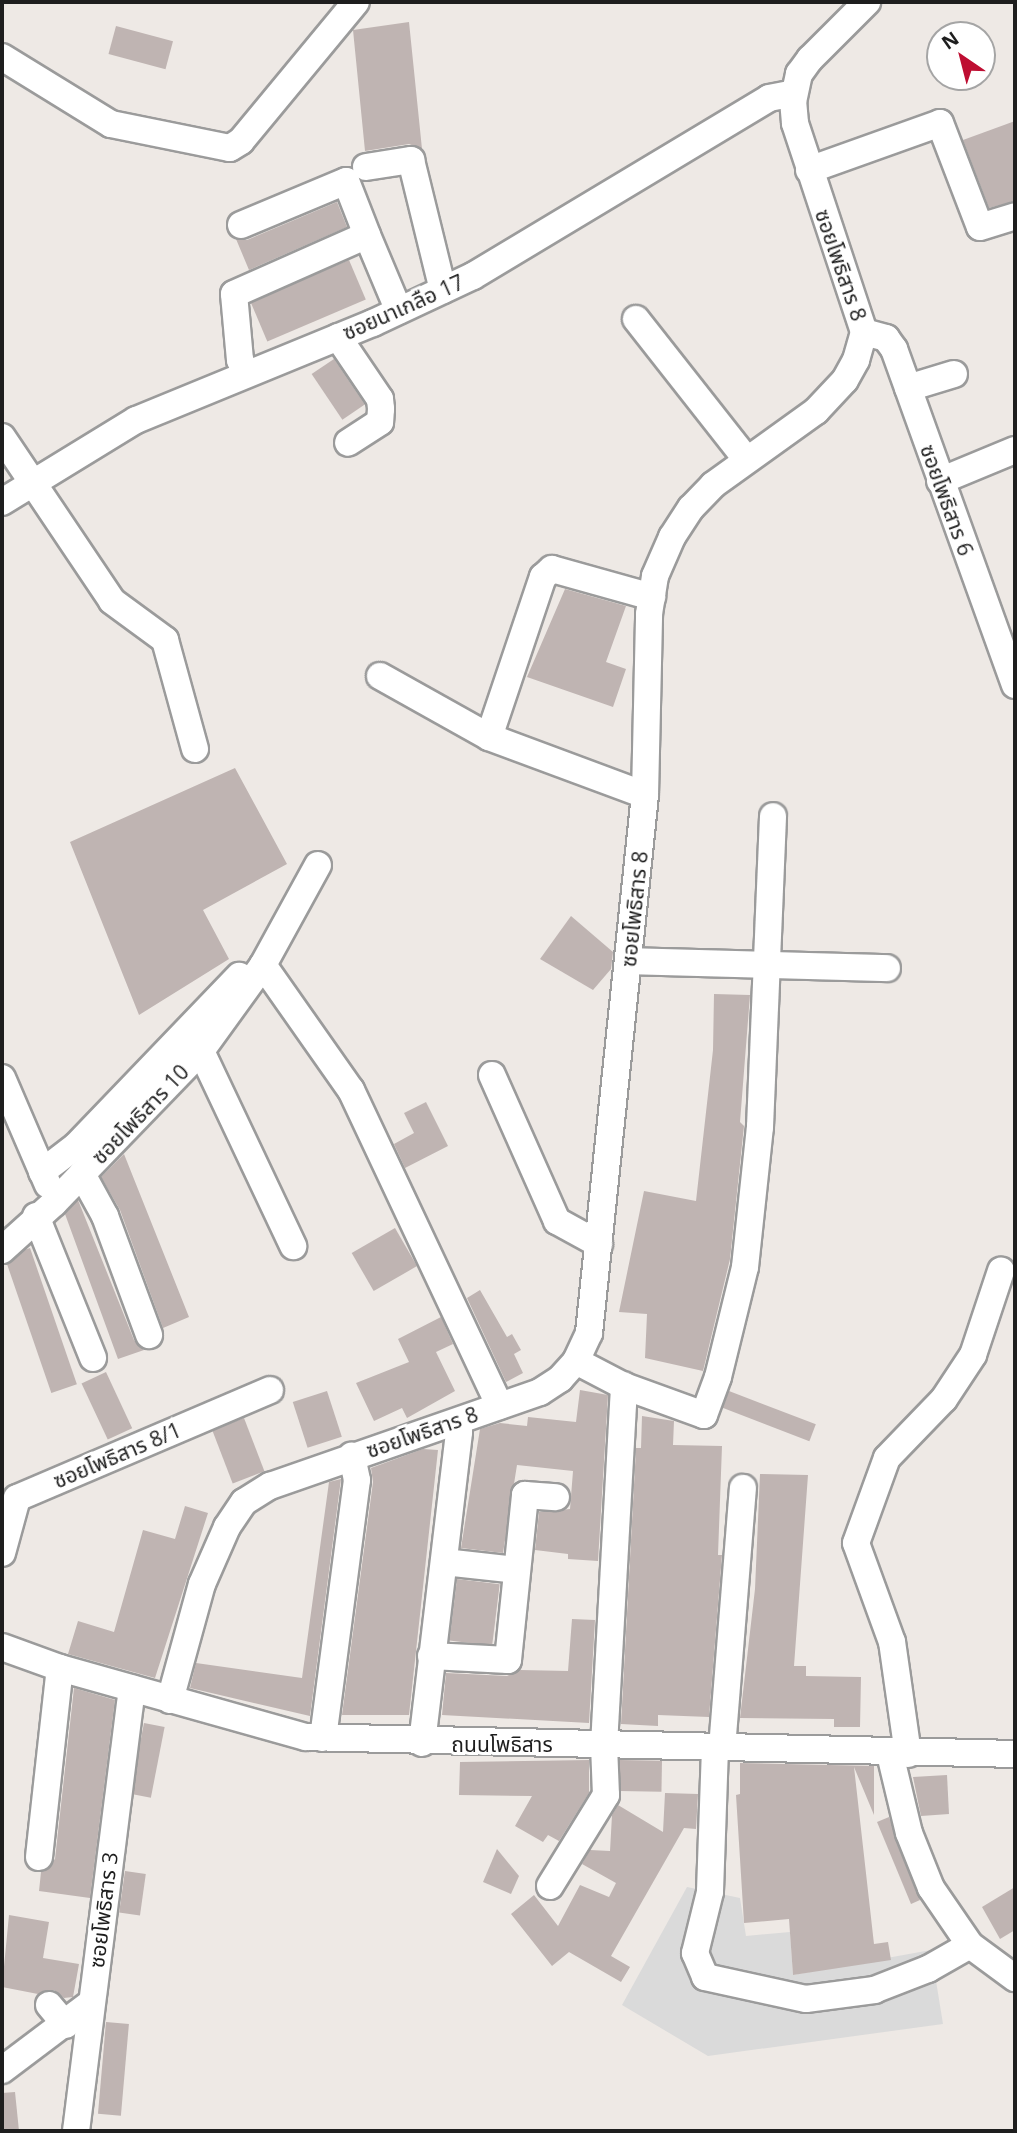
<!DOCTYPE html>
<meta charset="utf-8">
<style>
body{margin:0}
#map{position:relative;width:1017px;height:2133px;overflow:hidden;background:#eee9e5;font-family:"Open Sans","Noto Sans Thai",sans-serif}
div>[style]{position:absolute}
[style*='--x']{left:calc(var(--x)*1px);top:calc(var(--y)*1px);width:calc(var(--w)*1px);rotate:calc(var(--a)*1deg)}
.parking>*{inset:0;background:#dadada}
.building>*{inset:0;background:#bfb4b2;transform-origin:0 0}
.roads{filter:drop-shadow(2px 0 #9b9b9b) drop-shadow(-2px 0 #9b9b9b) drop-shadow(0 2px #9b9b9b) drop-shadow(0 -2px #9b9b9b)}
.minor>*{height:26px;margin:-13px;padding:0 13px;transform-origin:13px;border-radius:13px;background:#fff}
span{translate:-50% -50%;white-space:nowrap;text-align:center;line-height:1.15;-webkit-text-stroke:6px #fff;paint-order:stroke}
.street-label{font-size:21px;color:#1e1e1e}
.frame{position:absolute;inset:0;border:4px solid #1e1e1e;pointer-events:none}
.north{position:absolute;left:926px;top:21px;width:70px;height:70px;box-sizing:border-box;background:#fff;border:2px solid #a5a5a5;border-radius:50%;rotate:325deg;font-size:19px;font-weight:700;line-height:28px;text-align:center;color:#1e1e1e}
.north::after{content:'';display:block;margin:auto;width:24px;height:32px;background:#be0e32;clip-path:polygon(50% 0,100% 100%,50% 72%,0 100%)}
</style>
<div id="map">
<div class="parking">
<i style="clip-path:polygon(687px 1887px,740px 1898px,746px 1936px,790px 1932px,793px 1975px,931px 1950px,943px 2024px,708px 2056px,622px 2005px)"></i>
</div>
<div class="building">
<i style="clip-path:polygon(409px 22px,422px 149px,409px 144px,365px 151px,353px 30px)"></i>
<i style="left:116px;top:26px;width:59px;height:29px;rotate:15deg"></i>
<i style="clip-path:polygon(1015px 121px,1015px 201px,989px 208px,963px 140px)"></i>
<i style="clip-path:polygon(337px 202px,347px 227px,249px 270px,236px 239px,247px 240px)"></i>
<i style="left:349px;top:260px;width:43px;height:107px;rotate:67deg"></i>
<i style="left:334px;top:359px;width:55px;height:27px;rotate:56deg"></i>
<i style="clip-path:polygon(565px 589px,626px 606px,606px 662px,626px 669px,613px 707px,527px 677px)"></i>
<i style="clip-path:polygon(235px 768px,287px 864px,203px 910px,229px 959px,139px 1015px,70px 842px)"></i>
<i style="clip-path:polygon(571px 916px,613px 952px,611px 969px,593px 990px,540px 959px)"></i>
<i style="clip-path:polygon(714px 994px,750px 995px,740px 1122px,744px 1126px,730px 1259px,703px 1371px,645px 1358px,647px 1314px,619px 1312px,644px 1191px,696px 1201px,713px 1050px)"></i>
<i style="clip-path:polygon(426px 1102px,448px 1146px,405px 1168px,394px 1144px,414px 1133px,404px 1113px)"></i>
<i style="clip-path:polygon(124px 1154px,189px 1317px,163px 1328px,120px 1210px,101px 1177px)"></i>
<i style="clip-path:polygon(78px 1200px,134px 1340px,144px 1350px,118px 1359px,65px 1214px)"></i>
<i style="left:395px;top:1228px;width:44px;height:50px;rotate:60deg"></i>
<i style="left:30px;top:1248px;width:144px;height:27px;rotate:71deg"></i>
<i style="clip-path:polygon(480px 1290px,507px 1337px,512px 1334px,521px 1350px,514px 1354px,523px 1373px,506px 1382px,467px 1298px)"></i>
<i style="clip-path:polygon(441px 1317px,453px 1344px,436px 1352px,455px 1391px,407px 1418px,402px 1408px,374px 1421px,356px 1383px,409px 1362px,398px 1339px)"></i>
<i style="left:106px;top:1372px;width:62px;height:27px;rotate:65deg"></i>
<i style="clip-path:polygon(580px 1390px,608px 1395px,598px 1561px,568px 1559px,568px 1554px,535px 1550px,539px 1512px,570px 1509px,573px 1471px,517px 1465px,503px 1553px,461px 1548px,480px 1429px,500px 1423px,527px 1426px,528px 1417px,576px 1422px)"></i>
<i style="left:327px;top:1391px;width:48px;height:36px;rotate:72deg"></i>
<i style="left:729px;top:1391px;width:93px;height:18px;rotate:21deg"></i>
<i style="clip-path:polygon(642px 1416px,674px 1421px,673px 1445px,722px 1446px,718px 1555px,722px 1555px,709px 1717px,658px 1715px,658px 1726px,621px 1724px,636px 1448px,641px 1448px)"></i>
<i style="left:244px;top:1418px;width:57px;height:34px;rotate:69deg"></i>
<i style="clip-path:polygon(423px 1449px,438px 1450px,409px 1715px,342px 1715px,373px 1482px,371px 1468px)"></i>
<i style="clip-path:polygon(760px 1474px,808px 1475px,794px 1666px,806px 1666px,806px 1676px,861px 1677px,860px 1727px,834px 1727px,834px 1719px,740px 1718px,755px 1589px)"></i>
<i style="clip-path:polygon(341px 1479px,310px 1716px,190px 1688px,196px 1663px,302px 1678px,329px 1482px)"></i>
<i style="clip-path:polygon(185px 1506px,208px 1513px,155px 1678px,68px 1654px,78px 1621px,114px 1632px,143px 1530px,175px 1539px)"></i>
<i style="left:457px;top:1579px;width:43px;height:62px;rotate:7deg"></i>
<i style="clip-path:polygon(572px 1619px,595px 1620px,589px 1723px,442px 1715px,446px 1673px,507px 1676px,520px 1670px,568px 1671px)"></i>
<i style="clip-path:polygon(74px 1688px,115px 1700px,90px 1898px,39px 1891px,41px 1872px,55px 1859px)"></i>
<i style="left:144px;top:1723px;width:21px;height:72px;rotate:11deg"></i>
<i style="clip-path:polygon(589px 1760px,589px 1793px,559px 1841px,548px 1835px,543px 1842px,515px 1826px,532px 1796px,459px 1795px,460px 1762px)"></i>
<i style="left:620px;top:1760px;width:42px;height:31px;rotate:1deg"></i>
<i style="clip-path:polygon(740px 1763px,874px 1766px,874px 1815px,854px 1767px,874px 1944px,888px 1942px,891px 1960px,793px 1975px,789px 1919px,744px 1923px,736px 1795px,740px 1794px)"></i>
<i style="clip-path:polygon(947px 1775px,949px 1814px,921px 1816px,913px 1777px)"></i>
<i style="clip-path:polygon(665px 1793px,698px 1794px,696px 1829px,684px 1828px,611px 1956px,630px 1967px,621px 1982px,569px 1952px,552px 1966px,511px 1914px,534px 1895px,558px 1926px,580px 1885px,609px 1897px,616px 1883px,582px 1864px,590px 1850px,610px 1851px,612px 1815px,618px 1805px,663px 1832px)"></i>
<i style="clip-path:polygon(889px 1817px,920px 1900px,911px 1904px,877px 1822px)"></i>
<i style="clip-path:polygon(497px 1849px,519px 1876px,511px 1894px,483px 1882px)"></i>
<i style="left:125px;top:1871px;width:21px;height:42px;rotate:8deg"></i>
<i style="clip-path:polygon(1015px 1887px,1015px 1930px,1000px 1939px,982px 1907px)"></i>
<i style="clip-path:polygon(9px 1915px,49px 1922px,43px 1958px,79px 1964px,73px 1997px,64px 1998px,54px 1990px,38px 1994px,2px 1987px)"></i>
<i style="left:106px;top:2022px;width:23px;height:92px;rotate:5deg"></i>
<i style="clip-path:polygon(15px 2092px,19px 2131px,2px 2131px,2px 2093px)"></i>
</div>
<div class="roads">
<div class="minor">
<i style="--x:2;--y:57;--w:128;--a:31.6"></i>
<i style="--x:111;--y:124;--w:121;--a:11.4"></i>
<i style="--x:230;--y:148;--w:13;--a:-32"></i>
<i style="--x:241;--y:141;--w:180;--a:-50.4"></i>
<i style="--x:366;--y:167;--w:46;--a:-8.8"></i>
<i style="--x:411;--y:160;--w:134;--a:76.2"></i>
<i style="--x:809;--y:170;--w:139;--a:-19.7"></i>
<i style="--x:940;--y:123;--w:111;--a:69"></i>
<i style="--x:980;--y:227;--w:37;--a:-17"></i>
<i style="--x:241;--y:225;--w:114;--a:-22.7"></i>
<i style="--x:346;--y:181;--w:58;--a:68.7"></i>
<i style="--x:636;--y:319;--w:178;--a:51.8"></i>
<i style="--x:864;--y:332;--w:23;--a:15"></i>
<i style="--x:886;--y:338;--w:14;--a:54"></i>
<i style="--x:894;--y:349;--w:357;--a:70.2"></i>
<i style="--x:338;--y:337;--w:75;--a:55.9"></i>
<i style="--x:380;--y:399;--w:10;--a:84"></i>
<i style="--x:381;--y:409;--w:13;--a:94"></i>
<i style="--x:380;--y:422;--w:38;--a:147"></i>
<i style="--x:246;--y:374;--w:15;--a:-113"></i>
<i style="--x:240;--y:360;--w:66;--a:-95.2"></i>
<i style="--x:234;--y:294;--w:145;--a:-23.9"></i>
<i style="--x:367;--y:235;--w:82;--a:67.2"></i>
<i style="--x:908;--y:388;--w:48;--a:-16.9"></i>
<i style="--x:2;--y:437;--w:197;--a:56.1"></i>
<i style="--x:112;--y:601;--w:66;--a:36.3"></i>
<i style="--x:165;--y:640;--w:113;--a:74.6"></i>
<i style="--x:940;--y:481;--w:81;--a:-22.5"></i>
<i style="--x:2;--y:502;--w:157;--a:-31.5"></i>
<i style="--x:136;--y:420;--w:256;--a:-22.3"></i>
<i style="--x:373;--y:323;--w:110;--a:-25.2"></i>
<i style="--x:473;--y:276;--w:345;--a:-31"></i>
<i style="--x:769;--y:98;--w:25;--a:-11"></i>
<i style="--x:380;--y:676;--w:125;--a:29.2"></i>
<i style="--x:489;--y:737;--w:166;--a:20.4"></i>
<i style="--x:489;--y:737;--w:169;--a:-71.4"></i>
<i style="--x:543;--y:577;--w:12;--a:-42"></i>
<i style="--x:552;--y:569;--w:104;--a:15.6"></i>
<i style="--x:629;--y:961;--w:258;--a:1.6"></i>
<i style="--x:263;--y:965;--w:153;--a:54.9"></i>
<i style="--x:351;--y:1090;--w:349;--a:64.8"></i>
<i style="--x:201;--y:1051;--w:216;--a:64.7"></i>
<i style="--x:492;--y:1075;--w:160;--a:66"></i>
<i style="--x:557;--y:1221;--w:48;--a:28.7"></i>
<i style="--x:2;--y:1078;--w:116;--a:66.7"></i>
<i style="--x:42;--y:1172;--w:43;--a:-37.4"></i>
<i style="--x:76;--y:1146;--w:236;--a:-46.2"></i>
<i style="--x:82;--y:1174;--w:48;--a:61.3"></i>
<i style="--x:105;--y:1216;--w:127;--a:69.7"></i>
<i style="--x:36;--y:1216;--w:153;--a:68.1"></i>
<i style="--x:2;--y:1250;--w:70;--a:-42.1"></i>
<i style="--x:54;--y:1203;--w:211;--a:-46"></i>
<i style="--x:201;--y:1051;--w:106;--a:-54.2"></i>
<i style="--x:263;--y:965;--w:114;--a:-61.2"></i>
<i style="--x:576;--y:1361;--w:54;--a:27.5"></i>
<i style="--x:624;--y:1386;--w:85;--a:19.9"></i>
<i style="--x:704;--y:1415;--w:40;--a:-69.8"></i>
<i style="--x:718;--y:1377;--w:113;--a:-76.2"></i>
<i style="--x:745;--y:1267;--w:141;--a:-83.9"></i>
<i style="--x:760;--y:1127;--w:311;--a:-87.6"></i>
<i style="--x:2;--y:1553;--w:57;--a:-74.7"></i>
<i style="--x:17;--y:1498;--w:275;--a:-23.1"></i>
<i style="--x:444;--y:1562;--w:72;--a:6.3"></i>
<i style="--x:2;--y:1647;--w:62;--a:19.9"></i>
<i style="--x:60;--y:1668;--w:255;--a:15.7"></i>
<i style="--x:306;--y:1737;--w:709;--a:1.37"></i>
<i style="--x:431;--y:1656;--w:77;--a:3"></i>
<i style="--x:508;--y:1660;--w:166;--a:-84.1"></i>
<i style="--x:525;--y:1495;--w:31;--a:4"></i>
<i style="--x:170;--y:1700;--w:120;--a:-74.6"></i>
<i style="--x:202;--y:1584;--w:62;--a:-66.3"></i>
<i style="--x:227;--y:1527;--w:30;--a:-56"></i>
<i style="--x:244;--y:1502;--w:31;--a:-32"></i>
<i style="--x:270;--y:1486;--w:286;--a:-19.2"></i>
<i style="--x:540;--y:1392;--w:24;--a:-33"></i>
<i style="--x:560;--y:1379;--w:24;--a:-48"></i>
<i style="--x:576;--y:1361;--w:31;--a:-65"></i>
<i style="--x:589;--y:1333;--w:541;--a:-84.06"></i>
<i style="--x:645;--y:795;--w:181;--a:-88.7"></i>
<i style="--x:649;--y:614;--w:38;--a:-81"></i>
<i style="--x:655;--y:576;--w:43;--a:-66.4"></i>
<i style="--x:672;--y:537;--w:35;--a:-57"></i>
<i style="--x:691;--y:508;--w:32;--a:-46"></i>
<i style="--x:713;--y:485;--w:127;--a:-35.7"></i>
<i style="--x:816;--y:411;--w:42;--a:-46.9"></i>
<i style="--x:845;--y:380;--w:23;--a:-61"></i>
<i style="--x:856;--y:360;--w:29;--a:-74"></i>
<i style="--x:864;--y:332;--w:220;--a:-108.3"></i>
<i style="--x:795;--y:123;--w:21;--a:-95"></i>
<i style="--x:793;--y:102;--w:29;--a:-78"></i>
<i style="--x:799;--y:74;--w:19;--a:-54"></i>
<i style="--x:810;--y:59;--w:81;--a:-45"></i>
<i style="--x:323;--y:1738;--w:260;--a:-82.5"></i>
<i style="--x:357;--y:1480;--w:25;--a:-102"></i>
<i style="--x:422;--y:1743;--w:313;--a:-83.2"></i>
<i style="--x:459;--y:1432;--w:10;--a:-107"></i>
<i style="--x:715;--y:1748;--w:144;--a:92"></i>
<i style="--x:710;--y:1892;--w:63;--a:103.8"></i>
<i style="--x:695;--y:1953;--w:26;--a:67"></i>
<i style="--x:705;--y:1977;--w:103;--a:12.3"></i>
<i style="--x:806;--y:1999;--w:69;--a:-7.5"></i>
<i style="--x:874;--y:1990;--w:58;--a:-21.3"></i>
<i style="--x:928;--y:1969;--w:48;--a:-29.7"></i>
<i style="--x:722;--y:1748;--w:261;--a:-85.4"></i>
<i style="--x:890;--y:1754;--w:81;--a:76.5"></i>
<i style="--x:909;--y:1833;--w:59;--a:68.2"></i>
<i style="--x:931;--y:1888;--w:69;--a:55.6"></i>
<i style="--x:970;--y:1945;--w:56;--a:36.3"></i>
<i style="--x:908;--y:1754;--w:113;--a:-98.1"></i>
<i style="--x:892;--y:1642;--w:105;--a:-110"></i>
<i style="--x:856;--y:1543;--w:90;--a:-70"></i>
<i style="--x:887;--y:1458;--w:82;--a:-46"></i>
<i style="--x:944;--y:1399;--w:53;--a:-56.6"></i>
<i style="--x:973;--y:1355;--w:89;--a:-71.6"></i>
<i style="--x:39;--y:1857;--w:190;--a:-83.7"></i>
<i style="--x:550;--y:1886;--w:107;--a:-58.4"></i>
<i style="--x:606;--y:1795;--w:50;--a:-92.3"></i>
<i style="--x:604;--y:1745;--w:360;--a:-86.8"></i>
<i style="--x:49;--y:2005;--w:26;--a:50"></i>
<i style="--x:2;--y:2070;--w:111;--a:-37"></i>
<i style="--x:76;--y:2131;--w:446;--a:-82.8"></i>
</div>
</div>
<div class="street-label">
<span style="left:841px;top:265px;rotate:71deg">ซอยโพธิสาร 8</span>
<span style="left:403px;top:307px;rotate:-24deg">ซอยนาเกลือ 17</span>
<span style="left:947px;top:500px;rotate:70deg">ซอยโพธิสาร 6</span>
<span style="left:634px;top:909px;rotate:-84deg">ซอยโพธิสาร 8</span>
<span style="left:140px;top:1114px;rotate:-46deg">ซอยโพธิสาร 10</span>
<span style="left:422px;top:1432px;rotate:-19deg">ซอยโพธิสาร 8</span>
<span style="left:117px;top:1455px;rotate:-23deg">ซอยโพธิสาร 8/1</span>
<span style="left:502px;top:1744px">ถนนโพธิสาร</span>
<span style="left:103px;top:1910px;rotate:-83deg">ซอยโพธิสาร 3</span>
</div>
<div class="frame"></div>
<div class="north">N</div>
</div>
